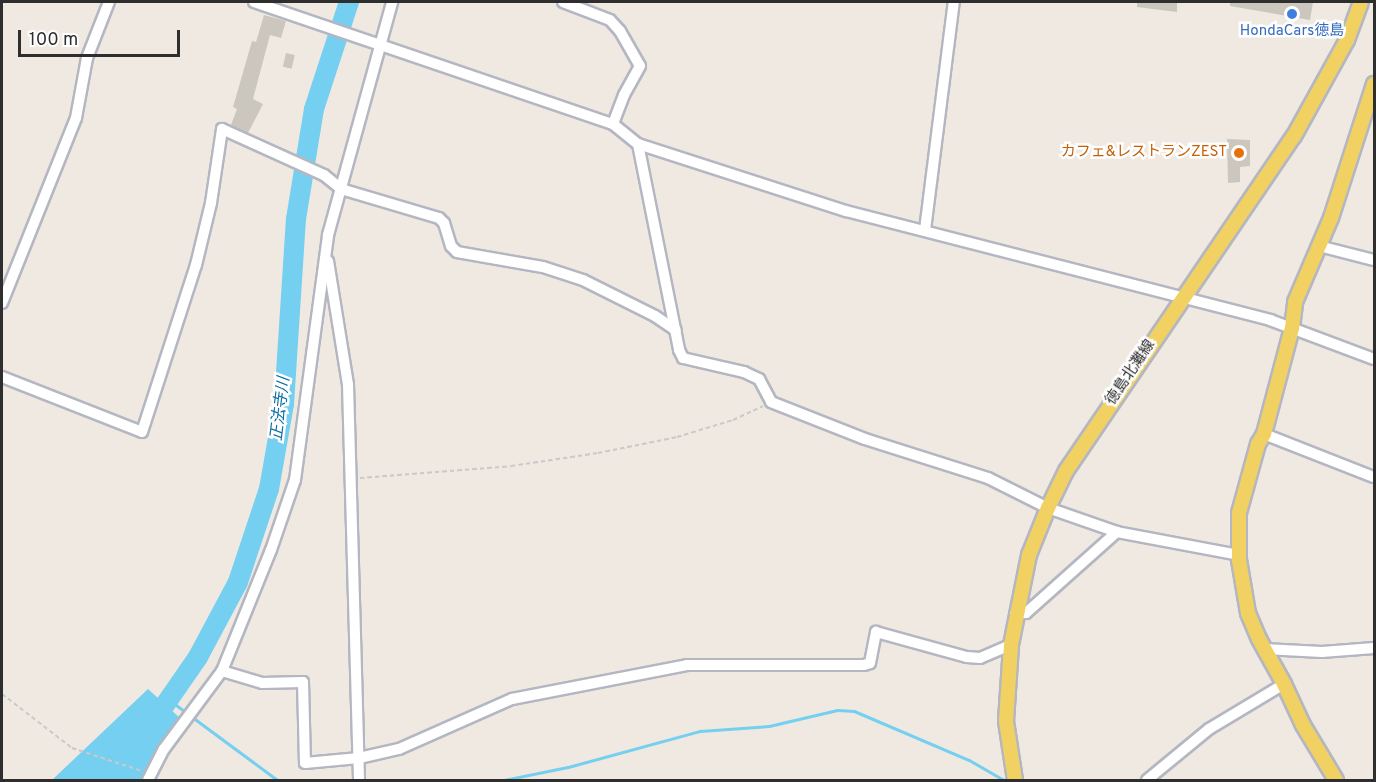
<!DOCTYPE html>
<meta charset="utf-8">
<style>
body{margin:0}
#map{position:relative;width:1376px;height:782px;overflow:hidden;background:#efe9e1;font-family:Overpass,"Noto Sans JP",sans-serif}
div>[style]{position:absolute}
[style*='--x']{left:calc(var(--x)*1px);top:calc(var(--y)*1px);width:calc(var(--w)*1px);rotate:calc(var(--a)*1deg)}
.water>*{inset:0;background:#75cff0}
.stream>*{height:3px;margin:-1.5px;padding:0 1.5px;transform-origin:1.5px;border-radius:1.5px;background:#75cff0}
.river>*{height:20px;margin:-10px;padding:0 10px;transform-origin:10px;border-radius:10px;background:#75cff0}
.building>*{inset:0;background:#cbc7bf;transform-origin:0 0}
.path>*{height:2px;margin-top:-1px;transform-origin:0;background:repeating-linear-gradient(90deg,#c9c9c9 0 4.5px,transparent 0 7.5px)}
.roads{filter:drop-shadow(2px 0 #b4b7c1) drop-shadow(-2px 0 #b4b7c1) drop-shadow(0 2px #b4b7c1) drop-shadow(0 -2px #b4b7c1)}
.minor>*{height:10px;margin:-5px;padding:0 5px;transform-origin:5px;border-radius:5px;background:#fff}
.major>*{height:14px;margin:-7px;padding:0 7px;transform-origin:7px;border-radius:7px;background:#f2d163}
.dots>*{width:16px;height:16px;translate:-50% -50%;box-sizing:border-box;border:3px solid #fff;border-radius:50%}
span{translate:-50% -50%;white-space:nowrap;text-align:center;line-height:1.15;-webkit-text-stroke:5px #fff;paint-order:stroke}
.shop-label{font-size:15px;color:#366cbe}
.food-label{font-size:15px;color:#c56008}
.right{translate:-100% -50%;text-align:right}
.street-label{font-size:15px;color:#2e2e2e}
.water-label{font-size:16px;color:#0d6fa3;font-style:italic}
.frame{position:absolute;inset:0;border:3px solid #2e2e2e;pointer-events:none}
.scale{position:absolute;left:18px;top:30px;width:162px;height:27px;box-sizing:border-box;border:3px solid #2e2e2e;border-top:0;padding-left:8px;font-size:18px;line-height:21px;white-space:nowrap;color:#2e2e2e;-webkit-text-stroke:4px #fff;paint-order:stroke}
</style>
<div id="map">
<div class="water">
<i style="clip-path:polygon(148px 689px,180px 718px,165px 737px,143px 780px,52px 780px)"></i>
</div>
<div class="stream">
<i style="--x:169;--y:700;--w:22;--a:36"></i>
<i style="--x:192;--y:717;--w:106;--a:36.5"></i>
<i style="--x:504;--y:780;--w:65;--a:-11.5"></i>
<i style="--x:568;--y:767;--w:137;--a:-15.3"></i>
<i style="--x:700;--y:731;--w:69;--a:-4.1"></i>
<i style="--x:769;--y:726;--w:70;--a:-13.2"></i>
<i style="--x:837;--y:710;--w:17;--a:3"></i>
<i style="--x:854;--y:711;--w:125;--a:23.1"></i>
<i style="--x:969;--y:760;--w:39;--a:30"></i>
</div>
<div class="river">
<i style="--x:151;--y:725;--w:83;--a:-55.3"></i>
<i style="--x:198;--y:657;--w:85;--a:-61.9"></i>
<i style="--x:238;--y:582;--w:98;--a:-71.6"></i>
<i style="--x:269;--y:489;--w:86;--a:-80"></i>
<i style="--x:284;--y:404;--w:185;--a:-86.3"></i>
<i style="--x:296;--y:219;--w:111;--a:-80.7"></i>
<i style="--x:314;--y:109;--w:113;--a:-71.9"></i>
</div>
<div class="building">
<i style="clip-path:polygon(1137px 2px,1177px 2px,1177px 12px,1137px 7px)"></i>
<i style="clip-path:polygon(1230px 2px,1313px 2px,1310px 20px,1230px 6px)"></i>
<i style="clip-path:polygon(264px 15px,286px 21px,281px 38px,270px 35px,253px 99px,263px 104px,248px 133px,231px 125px,237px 109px,233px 107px,252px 41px,256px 42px)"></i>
<i style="left:286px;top:53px;width:9px;height:14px;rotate:13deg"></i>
<i style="clip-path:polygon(1227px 139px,1250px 140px,1250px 166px,1240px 167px,1240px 182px,1228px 183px)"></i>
</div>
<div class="path">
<i style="--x:360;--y:478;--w:151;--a:-4.5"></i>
<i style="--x:511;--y:466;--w:88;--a:-8.5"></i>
<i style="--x:598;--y:453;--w:81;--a:-11.4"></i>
<i style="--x:677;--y:437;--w:59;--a:-16.9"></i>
<i style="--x:733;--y:420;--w:33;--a:-25"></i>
<i style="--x:2;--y:694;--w:88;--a:37.6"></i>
<i style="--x:72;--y:748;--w:74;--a:18.2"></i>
</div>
<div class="roads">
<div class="minor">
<i style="--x:254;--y:2;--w:379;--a:18.8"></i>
<i style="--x:613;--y:124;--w:32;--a:39"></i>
<i style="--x:638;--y:144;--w:219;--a:17.9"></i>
<i style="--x:846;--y:211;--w:438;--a:14.4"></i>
<i style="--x:1270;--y:320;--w:111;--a:20.6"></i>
<i style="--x:563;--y:2;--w:50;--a:21"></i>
<i style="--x:610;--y:20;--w:15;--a:48"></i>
<i style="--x:620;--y:31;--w:40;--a:60.3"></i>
<i style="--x:640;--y:66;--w:33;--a:119"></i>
<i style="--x:624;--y:95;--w:31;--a:111"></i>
<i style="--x:638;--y:144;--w:210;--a:78.7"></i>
<i style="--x:679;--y:350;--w:9;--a:63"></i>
<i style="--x:683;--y:358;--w:63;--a:12.9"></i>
<i style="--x:744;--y:372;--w:17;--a:25"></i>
<i style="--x:759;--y:379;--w:26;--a:62"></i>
<i style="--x:771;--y:402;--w:101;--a:21.5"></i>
<i style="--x:865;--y:439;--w:129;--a:17.6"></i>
<i style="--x:988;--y:478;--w:67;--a:26.6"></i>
<i style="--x:1048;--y:508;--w:73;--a:19.2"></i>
<i style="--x:1117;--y:532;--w:124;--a:10.7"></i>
<i style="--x:925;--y:230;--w:230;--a:-82.8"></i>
<i style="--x:1319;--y:246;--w:57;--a:14.3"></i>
<i style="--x:328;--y:261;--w:126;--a:80.8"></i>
<i style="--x:348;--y:385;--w:395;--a:88.4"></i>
<i style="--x:2;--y:303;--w:199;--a:-68.2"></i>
<i style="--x:76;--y:118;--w:61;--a:-79.6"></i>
<i style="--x:87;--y:58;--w:60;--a:-68.6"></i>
<i style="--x:2;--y:377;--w:150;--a:21.4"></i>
<i style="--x:142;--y:432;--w:176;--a:-72.1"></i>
<i style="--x:196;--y:265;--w:64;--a:-76.4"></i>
<i style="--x:211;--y:203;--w:75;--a:-81.5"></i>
<i style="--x:222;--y:129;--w:112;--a:24.3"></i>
<i style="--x:324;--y:175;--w:22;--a:39"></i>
<i style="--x:341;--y:189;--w:102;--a:16.5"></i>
<i style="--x:439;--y:218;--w:7;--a:45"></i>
<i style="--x:444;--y:223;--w:24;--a:73"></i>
<i style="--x:451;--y:246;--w:8;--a:45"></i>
<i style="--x:457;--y:252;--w:87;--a:9.9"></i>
<i style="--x:543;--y:267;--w:42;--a:18"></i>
<i style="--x:583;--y:280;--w:80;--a:26.6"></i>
<i style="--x:655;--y:316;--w:25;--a:34"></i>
<i style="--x:1264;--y:434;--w:118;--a:21.4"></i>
<i style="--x:1015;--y:614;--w:11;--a:-5"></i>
<i style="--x:1026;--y:613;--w:122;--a:-41.7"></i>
<i style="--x:1264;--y:649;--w:58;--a:3"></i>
<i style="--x:1322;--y:652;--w:52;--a:-4.4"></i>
<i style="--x:222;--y:671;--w:42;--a:16.7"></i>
<i style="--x:262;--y:683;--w:41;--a:-1.4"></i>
<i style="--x:303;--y:682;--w:81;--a:88.6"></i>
<i style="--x:305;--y:763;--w:54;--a:-5.3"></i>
<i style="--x:359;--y:758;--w:41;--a:-12.7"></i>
<i style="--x:399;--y:749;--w:124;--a:-23.9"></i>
<i style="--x:512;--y:699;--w:178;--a:-11"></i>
<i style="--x:687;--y:665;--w:177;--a:0"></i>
<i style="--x:864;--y:665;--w:6;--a:-18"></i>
<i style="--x:870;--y:663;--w:32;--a:-79"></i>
<i style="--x:876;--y:632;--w:94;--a:15.4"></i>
<i style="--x:967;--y:657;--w:13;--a:4"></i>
<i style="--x:980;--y:658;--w:34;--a:-23"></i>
<i style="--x:148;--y:780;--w:35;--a:-63"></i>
<i style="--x:164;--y:749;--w:97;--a:-53.4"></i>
<i style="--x:222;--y:671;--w:131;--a:-68"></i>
<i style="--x:271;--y:550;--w:74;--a:-71.1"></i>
<i style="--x:295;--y:480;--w:247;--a:-82.3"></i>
<i style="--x:328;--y:235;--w:242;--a:-74.6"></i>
<i style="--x:1147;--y:780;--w:80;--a:-39.4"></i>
<i style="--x:1209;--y:729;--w:87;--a:-31"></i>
</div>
<div class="major">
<i style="--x:1015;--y:780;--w:60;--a:-98.7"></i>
<i style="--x:1006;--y:721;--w:76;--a:-86.2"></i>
<i style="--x:1011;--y:645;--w:92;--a:-78.7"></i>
<i style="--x:1029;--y:555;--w:51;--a:-68"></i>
<i style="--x:1048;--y:508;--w:41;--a:-64.1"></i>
<i style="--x:1066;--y:471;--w:405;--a:-55.8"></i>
<i style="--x:1294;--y:136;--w:110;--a:-61.1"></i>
<i style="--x:1347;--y:40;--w:40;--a:-69.8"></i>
<i style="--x:1336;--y:780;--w:64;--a:-121"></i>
<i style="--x:1303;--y:725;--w:45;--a:-114.9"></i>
<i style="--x:1284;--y:684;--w:51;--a:-119.1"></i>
<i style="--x:1259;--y:639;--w:28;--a:-113"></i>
<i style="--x:1248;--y:613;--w:54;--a:-99.6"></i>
<i style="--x:1239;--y:560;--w:47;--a:-90"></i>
<i style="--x:1239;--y:513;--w:72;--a:-74.6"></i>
<i style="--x:1258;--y:444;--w:12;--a:-59"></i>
<i style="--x:1264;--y:434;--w:110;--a:-75.2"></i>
<i style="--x:1292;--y:328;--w:26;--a:-83"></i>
<i style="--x:1295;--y:302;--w:91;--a:-66.8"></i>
<i style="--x:1331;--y:218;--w:141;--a:-72.2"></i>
</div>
</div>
<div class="dots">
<i style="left:1292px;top:14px;background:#3f7fe0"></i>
<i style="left:1239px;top:153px;background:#e8710a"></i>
</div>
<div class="shop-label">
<span style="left:1292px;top:32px">HondaCars徳島</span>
</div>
<div class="food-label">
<span class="right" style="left:1227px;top:153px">カフェ&amp;レストランZEST</span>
</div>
<div class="street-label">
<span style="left:1131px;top:373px;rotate:-56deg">徳島北灘線</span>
</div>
<div class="water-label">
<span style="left:281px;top:409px;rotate:-83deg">正法寺川</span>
</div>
<div class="frame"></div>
<div class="scale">100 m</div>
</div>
